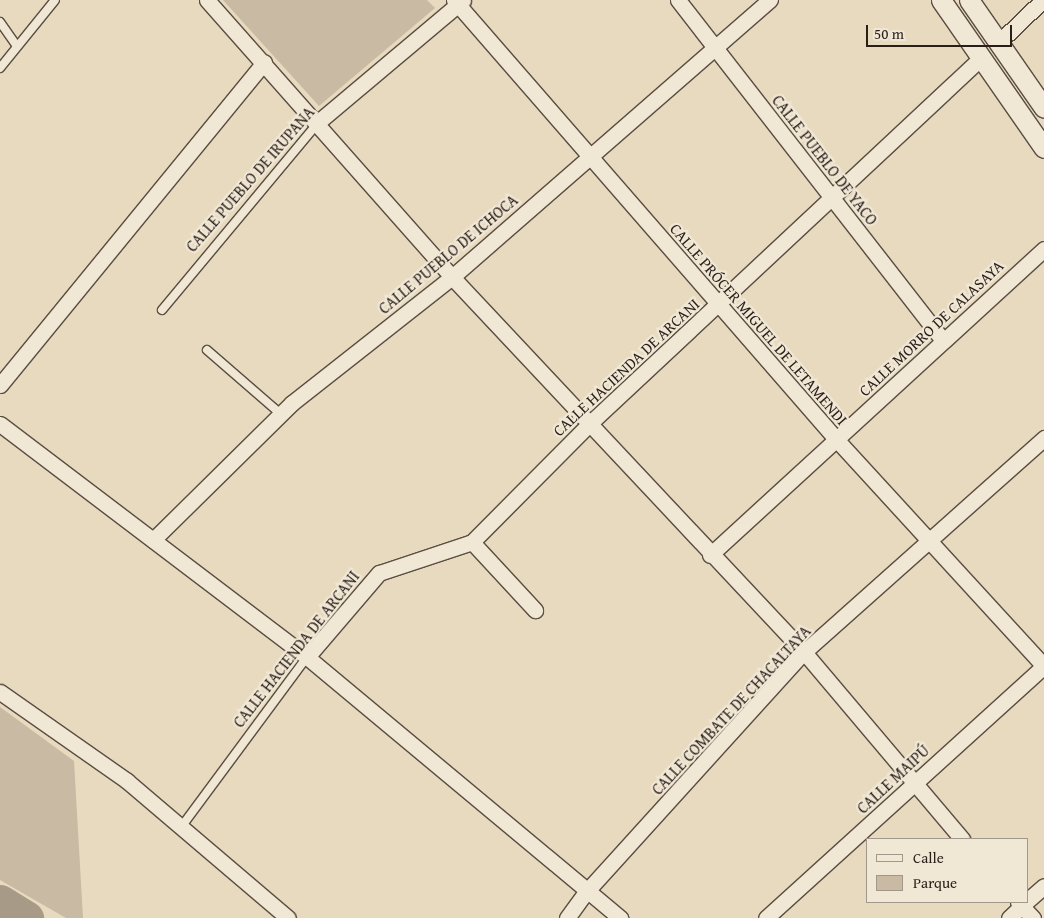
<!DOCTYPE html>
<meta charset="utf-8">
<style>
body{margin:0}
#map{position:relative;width:1044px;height:918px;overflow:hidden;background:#e8dabf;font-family:"Gentium Book Plus",serif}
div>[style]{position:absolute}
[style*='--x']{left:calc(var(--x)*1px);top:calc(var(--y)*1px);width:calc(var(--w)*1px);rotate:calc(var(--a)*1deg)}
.green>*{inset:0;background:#c8baa3}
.river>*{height:35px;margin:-17.5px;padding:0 17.5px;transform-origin:17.5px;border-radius:17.5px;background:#a79a87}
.roads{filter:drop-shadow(1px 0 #5a4d42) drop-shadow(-1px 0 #5a4d42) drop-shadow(0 1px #5a4d42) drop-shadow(0 -1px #5a4d42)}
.service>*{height:8px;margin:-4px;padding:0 4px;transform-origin:4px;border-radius:4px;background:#f0e7d5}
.minor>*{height:15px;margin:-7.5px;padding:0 7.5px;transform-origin:7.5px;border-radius:7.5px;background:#f0e7d5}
.tertiary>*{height:19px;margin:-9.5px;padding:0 9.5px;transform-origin:9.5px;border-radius:9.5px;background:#f0e7d5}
span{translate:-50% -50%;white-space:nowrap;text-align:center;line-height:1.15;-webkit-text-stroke:4.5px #f0e7d5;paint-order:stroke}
.street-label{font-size:16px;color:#2a1e19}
.legend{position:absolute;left:866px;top:838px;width:162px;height:65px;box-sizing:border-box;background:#f0e7d5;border:1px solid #a1978a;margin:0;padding:6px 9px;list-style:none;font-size:15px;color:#2a1e19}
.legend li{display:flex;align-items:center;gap:10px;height:25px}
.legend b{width:25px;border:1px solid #a1978a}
.scale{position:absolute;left:866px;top:25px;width:146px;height:22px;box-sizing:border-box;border:2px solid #2a1e19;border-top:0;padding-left:6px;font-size:15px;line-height:18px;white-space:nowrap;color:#2a1e19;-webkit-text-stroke:4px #f0e7d5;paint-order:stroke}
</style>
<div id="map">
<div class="green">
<i style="clip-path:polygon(223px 0,427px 0,435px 8px,319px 106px)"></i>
<i style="clip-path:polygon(0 707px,74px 761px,83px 918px,66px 918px,0 880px)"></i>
</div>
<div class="river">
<i style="--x:0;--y:902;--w:31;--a:32"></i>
</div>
<div class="roads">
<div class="service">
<i style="--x:0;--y:22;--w:29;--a:55"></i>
<i style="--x:0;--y:68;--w:87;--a:-51"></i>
<i style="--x:162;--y:310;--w:242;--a:-50.2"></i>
<i style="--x:207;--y:350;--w:98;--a:40.9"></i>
<i style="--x:182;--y:826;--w:210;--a:-53.5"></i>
</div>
<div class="minor">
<i style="--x:207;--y:0;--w:370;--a:48.5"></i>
<i style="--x:452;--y:277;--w:514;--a:46.81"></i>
<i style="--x:804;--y:652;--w:245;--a:49.8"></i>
<i style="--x:454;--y:0;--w:582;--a:48.97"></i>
<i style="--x:836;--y:439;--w:308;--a:47.5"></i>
<i style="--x:678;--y:0;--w:432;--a:52.1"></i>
<i style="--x:998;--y:43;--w:62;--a:-43.7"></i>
<i style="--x:317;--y:123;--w:191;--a:-40.1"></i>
<i style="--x:0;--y:385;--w:417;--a:-50.7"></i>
<i style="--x:0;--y:424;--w:385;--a:37.2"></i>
<i style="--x:307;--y:657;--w:408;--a:39.8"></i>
<i style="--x:153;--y:540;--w:195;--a:-44.6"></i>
<i style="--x:292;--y:403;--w:204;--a:-38.2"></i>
<i style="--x:452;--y:277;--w:422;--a:-41.1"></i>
<i style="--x:472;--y:542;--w:165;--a:-45.2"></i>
<i style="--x:588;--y:425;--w:539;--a:-43.05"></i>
<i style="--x:710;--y:555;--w:453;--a:-42.5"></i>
<i style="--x:307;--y:657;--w:111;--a:-49.4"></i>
<i style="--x:379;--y:573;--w:98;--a:-18.4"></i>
<i style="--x:472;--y:542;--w:93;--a:47.2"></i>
<i style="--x:0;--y:692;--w:155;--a:35"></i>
<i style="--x:127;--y:781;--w:211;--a:40.4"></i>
<i style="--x:1028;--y:900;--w:21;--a:-41"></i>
<i style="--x:1018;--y:902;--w:22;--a:47"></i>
<i style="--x:567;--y:918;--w:32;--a:-54"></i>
<i style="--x:586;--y:892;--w:324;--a:-47.8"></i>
<i style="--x:804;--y:652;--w:322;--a:-41.7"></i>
<i style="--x:766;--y:918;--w:375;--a:-42.2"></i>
<i style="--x:1009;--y:918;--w:23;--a:-43"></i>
</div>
<div class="tertiary">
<i style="--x:941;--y:0;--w:180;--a:55.2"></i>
<i style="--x:969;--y:0;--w:131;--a:55.2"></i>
</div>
</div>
<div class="street-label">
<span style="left:825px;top:160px;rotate:52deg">CALLE PUEBLO DE YACO</span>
<span style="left:250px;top:179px;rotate:-49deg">CALLE PUEBLO DE IRUPANA</span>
<span style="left:448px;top:254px;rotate:-40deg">CALLE PUEBLO DE ICHOCA</span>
<span style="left:759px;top:324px;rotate:49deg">CALLE PRÓCER MIGUEL DE LETAMENDI</span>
<span style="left:931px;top:328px;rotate:-43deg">CALLE MORRO DE CALASAYA</span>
<span style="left:626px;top:367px;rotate:-43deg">CALLE HACIENDA DE ARCANI</span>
<span style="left:296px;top:649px;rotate:-52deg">CALLE HACIENDA DE ARCANI</span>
<span style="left:731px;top:710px;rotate:-47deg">CALLE COMBATE DE CHACALTAYA</span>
<span style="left:893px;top:779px;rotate:-43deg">CALLE MAIPÚ</span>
</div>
<ul class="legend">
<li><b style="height:6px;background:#f0e7d5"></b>Calle</li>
<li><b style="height:14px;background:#c8baa3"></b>Parque</li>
</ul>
<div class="scale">50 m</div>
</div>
